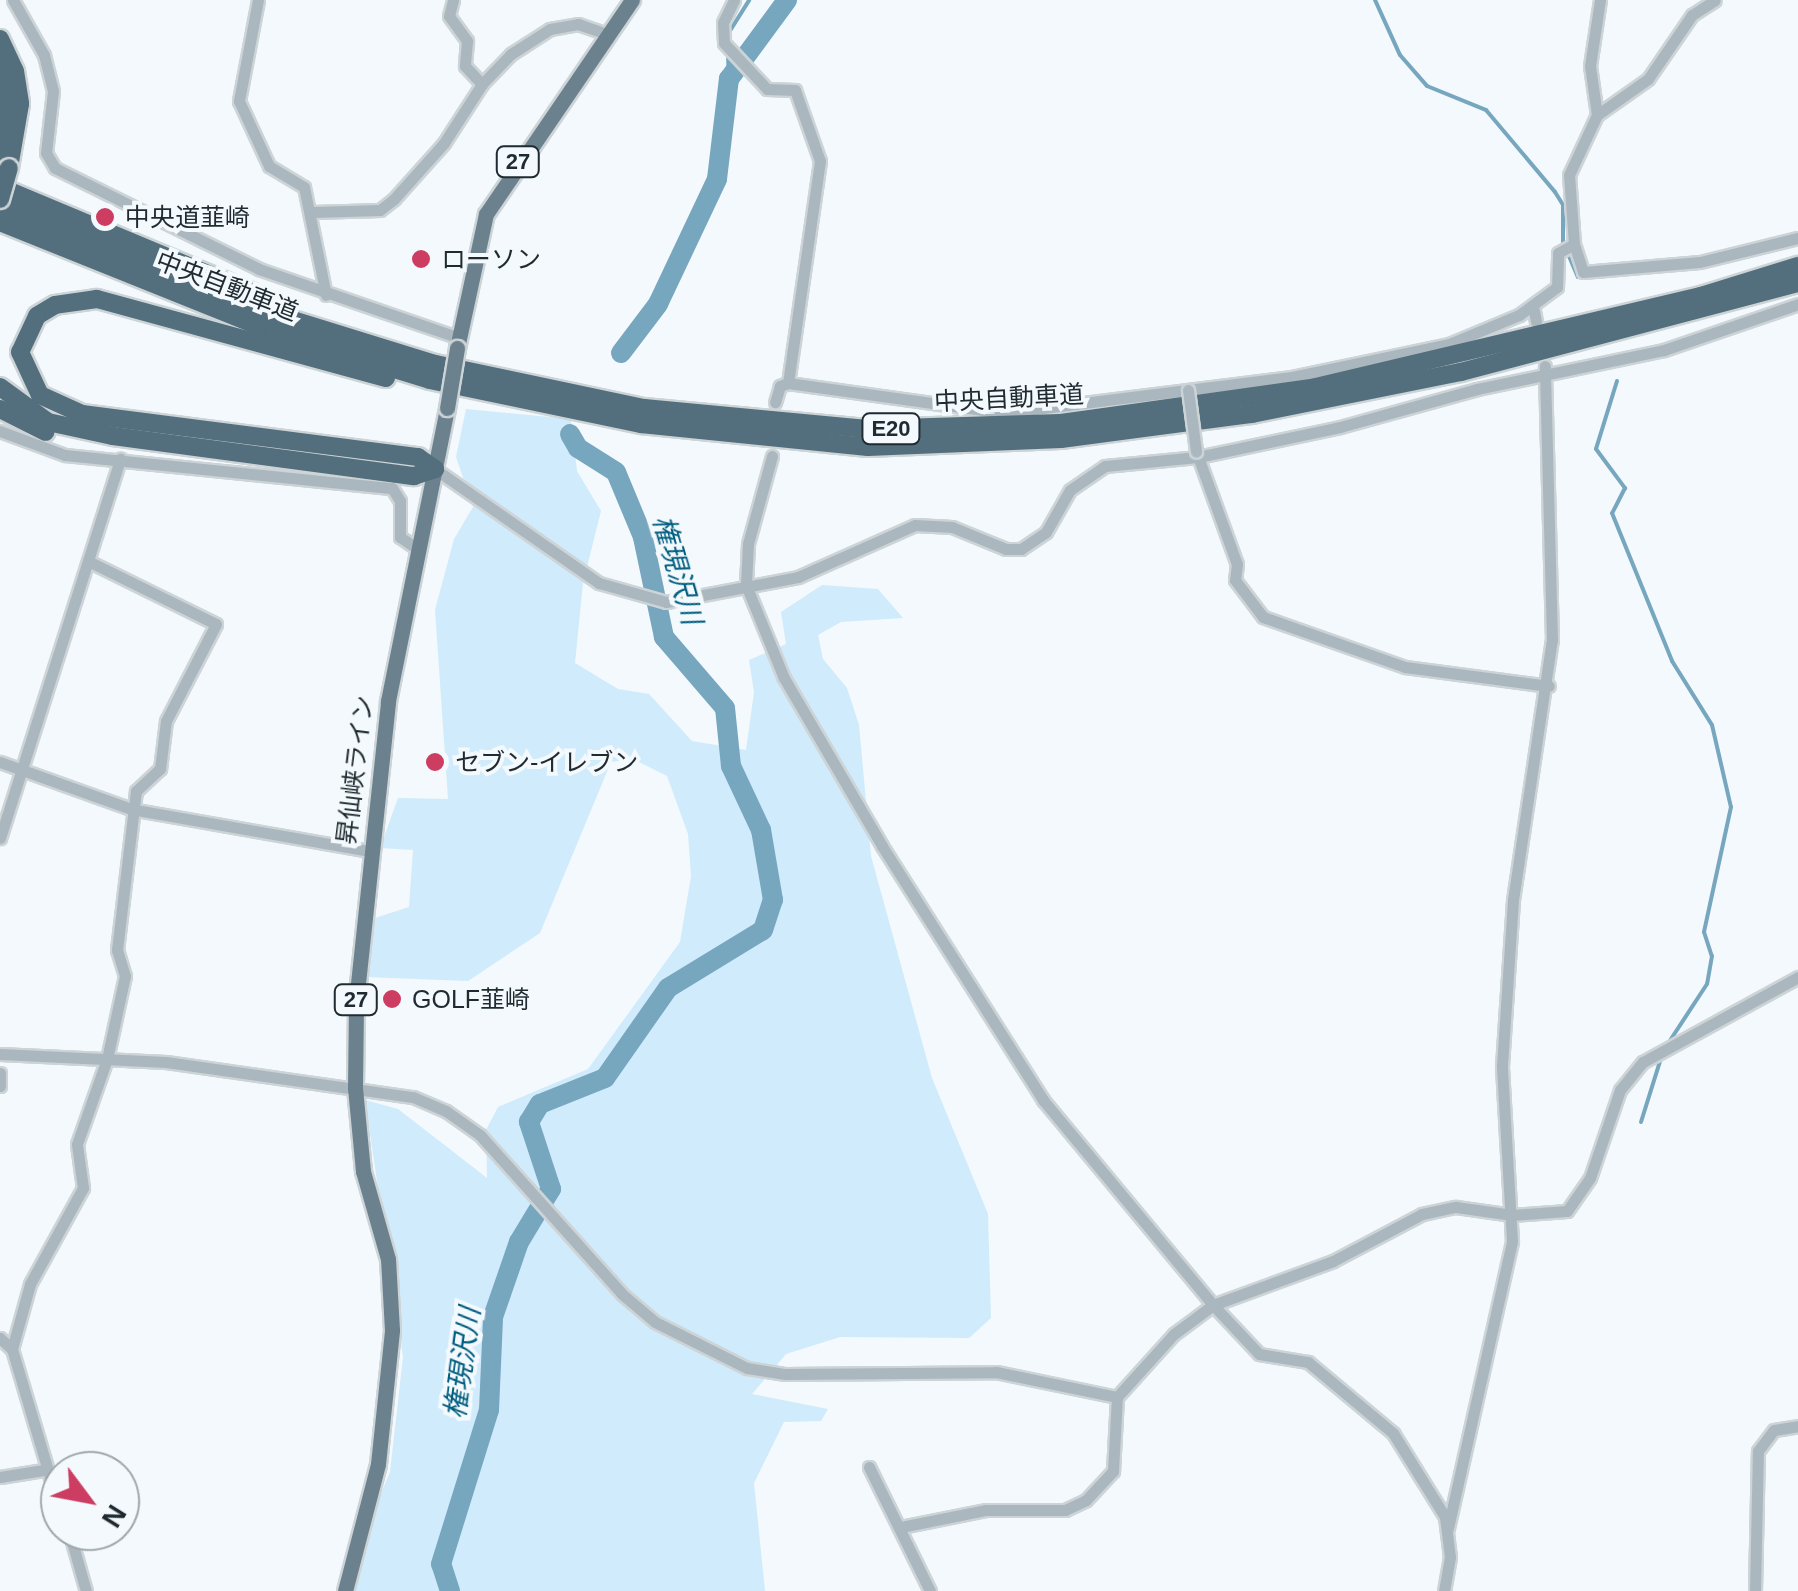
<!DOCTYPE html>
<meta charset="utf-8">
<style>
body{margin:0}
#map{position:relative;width:1798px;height:1591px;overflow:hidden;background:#f3f9fc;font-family:Helvetica,"Noto Sans JP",sans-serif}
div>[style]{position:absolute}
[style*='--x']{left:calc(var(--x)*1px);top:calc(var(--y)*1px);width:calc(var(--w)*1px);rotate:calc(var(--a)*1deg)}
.green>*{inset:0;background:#d0ebfb}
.stream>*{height:4px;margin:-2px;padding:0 2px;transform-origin:2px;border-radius:2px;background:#77a6bf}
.river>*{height:20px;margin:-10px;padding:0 10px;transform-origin:10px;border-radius:10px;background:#77a6bf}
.roads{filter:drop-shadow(2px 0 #cdd4d7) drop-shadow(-2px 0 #cdd4d7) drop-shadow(0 2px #cdd4d7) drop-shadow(0 -2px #cdd4d7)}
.minor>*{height:11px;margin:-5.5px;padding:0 5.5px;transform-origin:5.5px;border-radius:5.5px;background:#abb7be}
.major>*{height:15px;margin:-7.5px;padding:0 7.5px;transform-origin:7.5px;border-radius:7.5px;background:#6b818e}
.highway>*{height:18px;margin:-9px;padding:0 9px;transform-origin:9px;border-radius:9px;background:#536e7c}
.bridges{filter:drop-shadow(2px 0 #cdd4d7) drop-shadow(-2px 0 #cdd4d7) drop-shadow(0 2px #cdd4d7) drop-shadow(0 -2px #cdd4d7)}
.minor-bridge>*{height:11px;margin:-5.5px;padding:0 5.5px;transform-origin:5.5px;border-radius:5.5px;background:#abb7be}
.major-bridge>*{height:15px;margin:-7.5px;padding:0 7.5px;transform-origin:7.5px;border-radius:7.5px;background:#6b818e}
.highway-bridge>*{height:18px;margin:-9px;padding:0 9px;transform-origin:9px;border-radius:9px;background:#536e7c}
.dots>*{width:28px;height:28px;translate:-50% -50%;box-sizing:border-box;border:5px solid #f3f9fc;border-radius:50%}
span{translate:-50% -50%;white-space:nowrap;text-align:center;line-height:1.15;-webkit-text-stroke:8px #f3f9fc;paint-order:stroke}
.shield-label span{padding:2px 8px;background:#f3f9fc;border:2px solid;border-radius:8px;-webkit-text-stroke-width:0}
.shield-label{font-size:22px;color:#1f2b31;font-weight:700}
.poi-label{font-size:25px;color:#1f2b31}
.left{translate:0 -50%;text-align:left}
.street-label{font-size:25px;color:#1f2b31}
.water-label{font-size:28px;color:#025e80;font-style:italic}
.north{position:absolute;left:40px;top:1451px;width:100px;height:100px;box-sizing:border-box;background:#f3f9fc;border:2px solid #9ea7ab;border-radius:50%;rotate:122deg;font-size:28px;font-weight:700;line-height:40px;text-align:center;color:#1f2b31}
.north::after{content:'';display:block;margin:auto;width:35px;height:45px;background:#cc3d61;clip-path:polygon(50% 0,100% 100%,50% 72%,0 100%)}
</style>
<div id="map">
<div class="green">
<i style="clip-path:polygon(466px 409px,571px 419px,577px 471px,601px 511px,583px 583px,575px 663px,618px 689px,649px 694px,692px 741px,746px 750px,754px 692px,749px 660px,786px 644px,781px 612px,822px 585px,878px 589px,903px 618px,841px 622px,818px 635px,823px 659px,847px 688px,859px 725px,871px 856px,932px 1078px,988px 1214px,991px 1318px,969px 1338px,840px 1337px,786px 1354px,752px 1394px,828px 1409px,821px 1421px,784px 1422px,754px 1483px,765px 1591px,340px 1591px,390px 1472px,403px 1357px,365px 1100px,398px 1109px,487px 1178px,486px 1130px,498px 1107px,588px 1069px,680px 942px,691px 876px,688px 834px,667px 776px,633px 759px,611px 762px,540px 933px,468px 981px,366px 977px,375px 918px,409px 907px,413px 850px,380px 848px,398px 798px,448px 799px,435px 610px,454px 539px,473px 507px,456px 457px)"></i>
</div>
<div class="stream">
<i style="--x:1375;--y:0;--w:60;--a:65.6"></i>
<i style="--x:1400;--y:55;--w:41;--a:48.9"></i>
<i style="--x:1427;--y:86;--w:64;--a:22.1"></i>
<i style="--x:1486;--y:110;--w:107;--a:49.9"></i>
<i style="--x:1555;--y:192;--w:15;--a:58"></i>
<i style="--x:1563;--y:205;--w:37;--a:90"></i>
<i style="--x:1563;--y:242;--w:38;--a:67"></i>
<i style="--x:728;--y:34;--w:40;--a:-58"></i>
<i style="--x:728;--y:54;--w:25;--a:88"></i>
<i style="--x:1617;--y:381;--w:71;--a:107.2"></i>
<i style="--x:1596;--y:449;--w:49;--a:53.4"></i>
<i style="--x:1625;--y:488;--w:28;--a:117"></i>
<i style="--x:1612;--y:513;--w:160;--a:67.9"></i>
<i style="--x:1672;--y:661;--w:75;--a:58"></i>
<i style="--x:1712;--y:725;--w:84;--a:77"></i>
<i style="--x:1731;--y:807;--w:128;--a:102.2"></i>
<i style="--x:1704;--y:932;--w:25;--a:72"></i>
<i style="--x:1712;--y:956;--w:28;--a:100"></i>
<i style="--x:1707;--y:984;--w:69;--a:123.2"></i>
<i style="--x:1641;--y:1122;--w:70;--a:-72.6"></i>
</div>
<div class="river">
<i style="--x:621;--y:353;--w:61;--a:-52.9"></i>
<i style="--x:658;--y:304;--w:138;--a:-64.7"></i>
<i style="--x:717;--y:179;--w:101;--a:-83.2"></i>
<i style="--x:729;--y:79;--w:98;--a:-53.7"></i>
<i style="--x:450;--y:1591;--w:28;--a:-108"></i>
<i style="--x:441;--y:1564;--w:161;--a:-72.7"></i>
<i style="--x:489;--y:1410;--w:93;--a:-87.5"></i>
<i style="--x:493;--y:1317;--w:79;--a:-70.9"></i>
<i style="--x:519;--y:1242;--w:62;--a:-58.9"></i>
<i style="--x:551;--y:1189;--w:71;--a:-108.2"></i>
<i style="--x:529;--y:1122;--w:21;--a:-59"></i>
<i style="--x:540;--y:1104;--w:70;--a:-21.8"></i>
<i style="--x:605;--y:1078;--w:110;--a:-55"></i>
<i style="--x:668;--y:988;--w:111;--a:-31.4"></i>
<i style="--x:763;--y:930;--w:32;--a:-72"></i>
<i style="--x:773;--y:900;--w:71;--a:-99.7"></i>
<i style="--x:761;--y:830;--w:71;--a:-115.1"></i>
<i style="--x:731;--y:766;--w:58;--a:-95.9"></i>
<i style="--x:725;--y:708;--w:94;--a:-130.7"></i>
<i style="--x:664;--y:637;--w:102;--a:-101.9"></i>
<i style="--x:643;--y:537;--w:70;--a:-112.6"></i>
<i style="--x:616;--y:472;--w:45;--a:-147.7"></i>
<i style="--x:578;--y:448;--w:16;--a:-120"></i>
</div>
<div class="roads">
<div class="minor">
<i style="--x:13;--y:0;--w:63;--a:60.6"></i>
<i style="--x:44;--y:55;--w:37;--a:76"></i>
<i style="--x:53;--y:91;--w:62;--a:96.4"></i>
<i style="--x:46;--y:153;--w:17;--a:59"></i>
<i style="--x:55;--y:168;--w:228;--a:26.3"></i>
<i style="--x:259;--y:269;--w:212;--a:19"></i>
<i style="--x:258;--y:0;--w:103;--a:100.7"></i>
<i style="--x:239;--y:101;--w:72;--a:65.2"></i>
<i style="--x:269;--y:166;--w:41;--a:31"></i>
<i style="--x:304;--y:187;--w:110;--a:78.5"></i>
<i style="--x:453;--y:0;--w:16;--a:104"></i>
<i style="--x:449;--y:16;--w:31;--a:54"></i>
<i style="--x:467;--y:41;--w:25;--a:95"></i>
<i style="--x:465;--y:66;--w:25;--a:47"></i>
<i style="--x:734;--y:0;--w:25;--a:116"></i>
<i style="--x:723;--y:23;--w:20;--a:87"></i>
<i style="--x:724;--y:43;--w:63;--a:46.9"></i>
<i style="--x:767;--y:89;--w:28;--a:2"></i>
<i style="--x:795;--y:90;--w:75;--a:70.6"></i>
<i style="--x:820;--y:161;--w:224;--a:98.2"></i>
<i style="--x:788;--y:383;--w:9;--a:159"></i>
<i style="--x:780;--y:386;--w:17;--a:107"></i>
<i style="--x:1597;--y:115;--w:62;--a:-35.2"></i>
<i style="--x:1648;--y:79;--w:78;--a:-55.5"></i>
<i style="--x:1692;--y:15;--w:27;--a:-33"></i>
<i style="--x:313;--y:212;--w:67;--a:-1.7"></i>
<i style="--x:380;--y:210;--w:18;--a:-38"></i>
<i style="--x:394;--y:199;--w:75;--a:-48.2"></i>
<i style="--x:444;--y:143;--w:70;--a:-57.2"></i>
<i style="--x:482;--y:84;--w:42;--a:-46"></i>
<i style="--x:511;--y:54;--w:46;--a:-32.7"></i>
<i style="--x:550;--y:29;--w:28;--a:-10"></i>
<i style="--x:578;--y:24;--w:31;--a:19"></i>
<i style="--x:1574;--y:244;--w:29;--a:72"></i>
<i style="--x:1583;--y:272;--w:117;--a:-4.9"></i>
<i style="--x:1700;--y:262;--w:101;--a:-13.8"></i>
<i style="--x:1533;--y:306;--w:16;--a:79"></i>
<i style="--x:788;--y:383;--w:217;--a:7.9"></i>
<i style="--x:1003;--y:413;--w:291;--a:-7.1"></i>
<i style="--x:1292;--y:377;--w:160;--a:-11.9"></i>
<i style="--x:1449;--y:344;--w:76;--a:-22.5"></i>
<i style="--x:1519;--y:315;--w:47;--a:-36.4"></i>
<i style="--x:1557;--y:287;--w:34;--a:-88"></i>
<i style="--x:1558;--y:253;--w:18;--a:-29"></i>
<i style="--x:1574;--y:244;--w:69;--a:-94.1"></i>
<i style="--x:1569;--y:175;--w:66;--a:-65"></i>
<i style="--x:1597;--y:115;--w:49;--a:-98.1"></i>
<i style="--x:1590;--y:66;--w:67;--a:-81.4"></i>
<i style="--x:0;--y:431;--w:69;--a:20.3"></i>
<i style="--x:65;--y:455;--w:329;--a:5.8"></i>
<i style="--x:392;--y:488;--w:15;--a:58"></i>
<i style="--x:400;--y:501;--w:36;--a:90"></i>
<i style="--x:400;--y:537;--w:18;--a:34"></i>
<i style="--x:1196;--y:451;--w:120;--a:70.1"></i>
<i style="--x:1237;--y:564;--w:16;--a:97"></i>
<i style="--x:1235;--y:580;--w:46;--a:52.9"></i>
<i style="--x:1263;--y:617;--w:151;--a:19.4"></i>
<i style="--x:1405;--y:667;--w:145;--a:7.5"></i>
<i style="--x:772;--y:456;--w:91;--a:105.3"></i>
<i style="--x:748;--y:544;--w:41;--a:92.8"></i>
<i style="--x:746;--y:585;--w:100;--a:67.8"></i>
<i style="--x:784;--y:678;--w:194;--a:59.7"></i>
<i style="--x:882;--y:846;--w:301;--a:57.6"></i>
<i style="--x:1043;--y:1100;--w:266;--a:50.3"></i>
<i style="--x:1213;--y:1305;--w:67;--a:46.8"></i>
<i style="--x:1259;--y:1354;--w:50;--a:9.3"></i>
<i style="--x:1308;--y:1362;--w:111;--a:39.9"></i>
<i style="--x:1393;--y:1433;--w:99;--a:58.2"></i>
<i style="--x:1445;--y:1517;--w:40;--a:82.9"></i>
<i style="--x:1450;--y:1557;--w:35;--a:100"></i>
<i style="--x:435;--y:469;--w:200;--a:34.8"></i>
<i style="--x:599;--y:583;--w:70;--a:15.8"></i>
<i style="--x:666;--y:602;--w:134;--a:-10.7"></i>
<i style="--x:798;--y:577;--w:128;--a:-24"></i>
<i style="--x:915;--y:525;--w:37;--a:3"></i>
<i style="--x:952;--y:527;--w:58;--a:22.2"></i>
<i style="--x:1006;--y:549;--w:15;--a:0"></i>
<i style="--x:1021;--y:549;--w:30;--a:-34"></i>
<i style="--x:1046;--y:532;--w:48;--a:-60.3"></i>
<i style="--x:1070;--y:490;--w:42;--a:-34.4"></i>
<i style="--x:1105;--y:466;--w:93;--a:-5.5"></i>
<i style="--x:1198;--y:457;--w:145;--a:-11.9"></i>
<i style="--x:1340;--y:427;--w:142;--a:-15.5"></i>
<i style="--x:1477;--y:389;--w:191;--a:-11.8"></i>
<i style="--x:1664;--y:350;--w:142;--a:-18.9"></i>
<i style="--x:0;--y:762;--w:139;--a:19.7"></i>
<i style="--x:131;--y:809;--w:243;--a:10"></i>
<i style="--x:0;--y:838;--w:398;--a:-72.4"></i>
<i style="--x:0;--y:1054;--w:166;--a:2.8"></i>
<i style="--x:166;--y:1062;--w:249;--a:8.1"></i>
<i style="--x:413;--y:1097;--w:36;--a:23"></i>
<i style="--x:446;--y:1111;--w:42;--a:35.2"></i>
<i style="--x:480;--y:1135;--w:213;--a:48.2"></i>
<i style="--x:622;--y:1294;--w:43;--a:40.3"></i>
<i style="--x:655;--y:1322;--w:103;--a:26.6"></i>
<i style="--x:747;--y:1368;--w:39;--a:9"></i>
<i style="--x:786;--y:1374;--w:210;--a:-0.5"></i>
<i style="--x:996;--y:1372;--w:124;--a:11.7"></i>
<i style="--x:1117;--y:1397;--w:85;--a:-47.9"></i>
<i style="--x:1174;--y:1334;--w:49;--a:-36.6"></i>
<i style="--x:1213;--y:1305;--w:128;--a:-20.1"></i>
<i style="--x:1333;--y:1261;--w:101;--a:-27.8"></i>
<i style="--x:1422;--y:1214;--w:35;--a:-12"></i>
<i style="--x:1456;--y:1207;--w:57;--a:8.1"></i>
<i style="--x:1512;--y:1215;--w:55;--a:-4.2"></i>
<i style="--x:1567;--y:1211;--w:40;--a:-55.1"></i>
<i style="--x:1590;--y:1178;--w:93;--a:-71.2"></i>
<i style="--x:1620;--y:1090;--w:36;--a:-51"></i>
<i style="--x:1643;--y:1062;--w:177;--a:-28.7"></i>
<i style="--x:0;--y:1073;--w:13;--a:90"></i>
<i style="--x:0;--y:1338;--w:16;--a:43"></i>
<i style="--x:12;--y:1349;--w:169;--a:73.5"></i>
<i style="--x:12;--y:1349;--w:67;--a:-74.5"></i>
<i style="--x:30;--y:1284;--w:110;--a:-61.1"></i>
<i style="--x:83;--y:1188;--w:44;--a:-97.8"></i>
<i style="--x:77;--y:1144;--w:90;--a:-70.6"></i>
<i style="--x:107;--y:1059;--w:85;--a:-77.8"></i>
<i style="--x:125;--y:976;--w:27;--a:-107"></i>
<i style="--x:117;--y:950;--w:160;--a:-83.2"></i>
<i style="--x:136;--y:791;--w:33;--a:-43"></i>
<i style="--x:160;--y:769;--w:48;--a:-82.9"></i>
<i style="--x:166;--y:721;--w:109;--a:-62.7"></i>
<i style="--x:216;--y:624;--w:140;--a:-153.8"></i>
<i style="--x:869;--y:1467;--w:138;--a:63.8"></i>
<i style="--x:0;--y:1477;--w:44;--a:-9.2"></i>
<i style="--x:901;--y:1527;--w:87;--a:-11.3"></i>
<i style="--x:986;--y:1510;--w:79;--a:0"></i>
<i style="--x:1065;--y:1510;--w:23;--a:-25"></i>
<i style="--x:1086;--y:1500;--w:40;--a:-47"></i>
<i style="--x:1113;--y:1471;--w:74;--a:-86.9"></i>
<i style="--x:1448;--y:1528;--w:294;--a:-77.4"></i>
<i style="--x:1512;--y:1241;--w:175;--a:-93.3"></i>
<i style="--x:1502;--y:1066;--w:166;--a:-86.2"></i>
<i style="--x:1513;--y:900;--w:263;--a:-81.5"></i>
<i style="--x:1552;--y:640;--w:274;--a:-91.5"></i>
<i style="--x:69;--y:1531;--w:62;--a:74.2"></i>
<i style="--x:1755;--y:1591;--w:140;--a:-88.8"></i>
<i style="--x:1758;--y:1451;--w:26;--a:-53"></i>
<i style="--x:1774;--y:1430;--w:24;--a:-9"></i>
</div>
<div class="major">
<i style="--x:457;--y:348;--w:137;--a:-77.8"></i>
<i style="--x:486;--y:214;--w:259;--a:-55.7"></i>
<i style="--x:345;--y:1591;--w:131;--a:-75.4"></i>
<i style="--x:378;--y:1464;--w:135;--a:-84"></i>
<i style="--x:392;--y:1330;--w:71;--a:-93.2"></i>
<i style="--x:388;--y:1259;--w:91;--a:-105.9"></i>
<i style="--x:363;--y:1171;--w:83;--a:-95.5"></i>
<i style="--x:355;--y:1088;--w:86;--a:-89.3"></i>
<i style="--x:356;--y:1002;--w:303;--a:-83.9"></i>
<i style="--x:388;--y:701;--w:299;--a:-78.6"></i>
</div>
<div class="highway">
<i style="--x:0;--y:39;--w:35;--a:65"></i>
<i style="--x:15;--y:71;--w:33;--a:81"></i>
<i style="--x:20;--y:104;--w:65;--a:99.8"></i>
<i style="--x:0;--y:64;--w:40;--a:77"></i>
<i style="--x:9;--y:103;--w:53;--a:99.8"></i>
<i style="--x:0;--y:187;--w:274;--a:22.7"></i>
<i style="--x:0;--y:204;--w:302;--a:21.8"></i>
<i style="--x:280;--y:316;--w:162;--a:17.2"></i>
<i style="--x:435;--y:364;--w:214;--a:11.9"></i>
<i style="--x:644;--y:408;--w:224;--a:5.4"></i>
<i style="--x:867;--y:429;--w:194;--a:-1.8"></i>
<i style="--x:1061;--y:423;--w:258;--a:-8"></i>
<i style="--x:1316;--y:387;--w:396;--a:-13.3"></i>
<i style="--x:1701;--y:296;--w:102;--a:-17.2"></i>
<i style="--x:0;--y:222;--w:295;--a:21.9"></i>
<i style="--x:274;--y:332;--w:163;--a:17.1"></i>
<i style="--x:430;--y:380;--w:216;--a:11.8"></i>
<i style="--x:641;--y:424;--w:228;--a:5.8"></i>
<i style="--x:868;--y:447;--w:193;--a:-2.4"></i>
<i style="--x:1061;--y:439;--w:193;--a:-7.5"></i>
<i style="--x:1252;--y:414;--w:213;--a:-11.4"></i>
<i style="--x:1461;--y:372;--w:349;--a:-14.8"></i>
<i style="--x:386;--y:378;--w:300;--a:-164.7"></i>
<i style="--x:97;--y:299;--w:42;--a:171.9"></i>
<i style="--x:55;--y:305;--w:21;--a:149"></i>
<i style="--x:37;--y:316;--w:40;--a:115"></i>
<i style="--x:20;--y:352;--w:47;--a:65.1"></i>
<i style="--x:40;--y:395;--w:46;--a:24.3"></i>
<i style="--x:82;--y:414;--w:339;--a:7.3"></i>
<i style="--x:418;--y:457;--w:21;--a:35"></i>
<i style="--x:0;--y:387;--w:59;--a:36.1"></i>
<i style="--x:48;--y:422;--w:66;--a:12.2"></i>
<i style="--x:113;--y:436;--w:304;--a:7.6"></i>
<i style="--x:414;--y:476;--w:22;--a:-18"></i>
<i style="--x:0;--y:409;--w:51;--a:26.6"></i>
</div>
</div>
<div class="bridges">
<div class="minor-bridge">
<i style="--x:1188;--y:390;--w:62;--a:82.5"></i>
</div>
<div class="major-bridge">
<i style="--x:447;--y:408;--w:61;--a:-80.5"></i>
</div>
<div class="highway-bridge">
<i style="--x:0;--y:199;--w:32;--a:-74"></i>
</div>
</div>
<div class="dots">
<i style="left:105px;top:217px;background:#cc3d61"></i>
<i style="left:421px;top:259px;background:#cc3d61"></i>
<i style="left:435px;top:762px;background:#cc3d61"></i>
<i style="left:392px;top:999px;background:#cc3d61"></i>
</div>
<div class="shield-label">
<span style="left:518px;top:162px">27</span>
<span style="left:891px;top:429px">E20</span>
<span style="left:356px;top:1000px">27</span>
</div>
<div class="poi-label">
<span class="left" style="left:125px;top:217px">中央道韮崎</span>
<span class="left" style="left:441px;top:259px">ローソン</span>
<span class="left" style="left:455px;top:762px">セブン-イレブン</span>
<span class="left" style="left:412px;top:999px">GOLF韮崎</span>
</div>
<div class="street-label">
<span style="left:227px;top:286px;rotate:21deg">中央自動車道</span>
<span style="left:1009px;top:398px;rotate:-3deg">中央自動車道</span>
<span style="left:355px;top:770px;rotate:-83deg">昇仙峡ライン</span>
</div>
<div class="water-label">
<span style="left:677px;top:570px;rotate:74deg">権現沢川</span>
<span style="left:463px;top:1363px;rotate:-82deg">権現沢川</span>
</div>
<div class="north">N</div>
</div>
